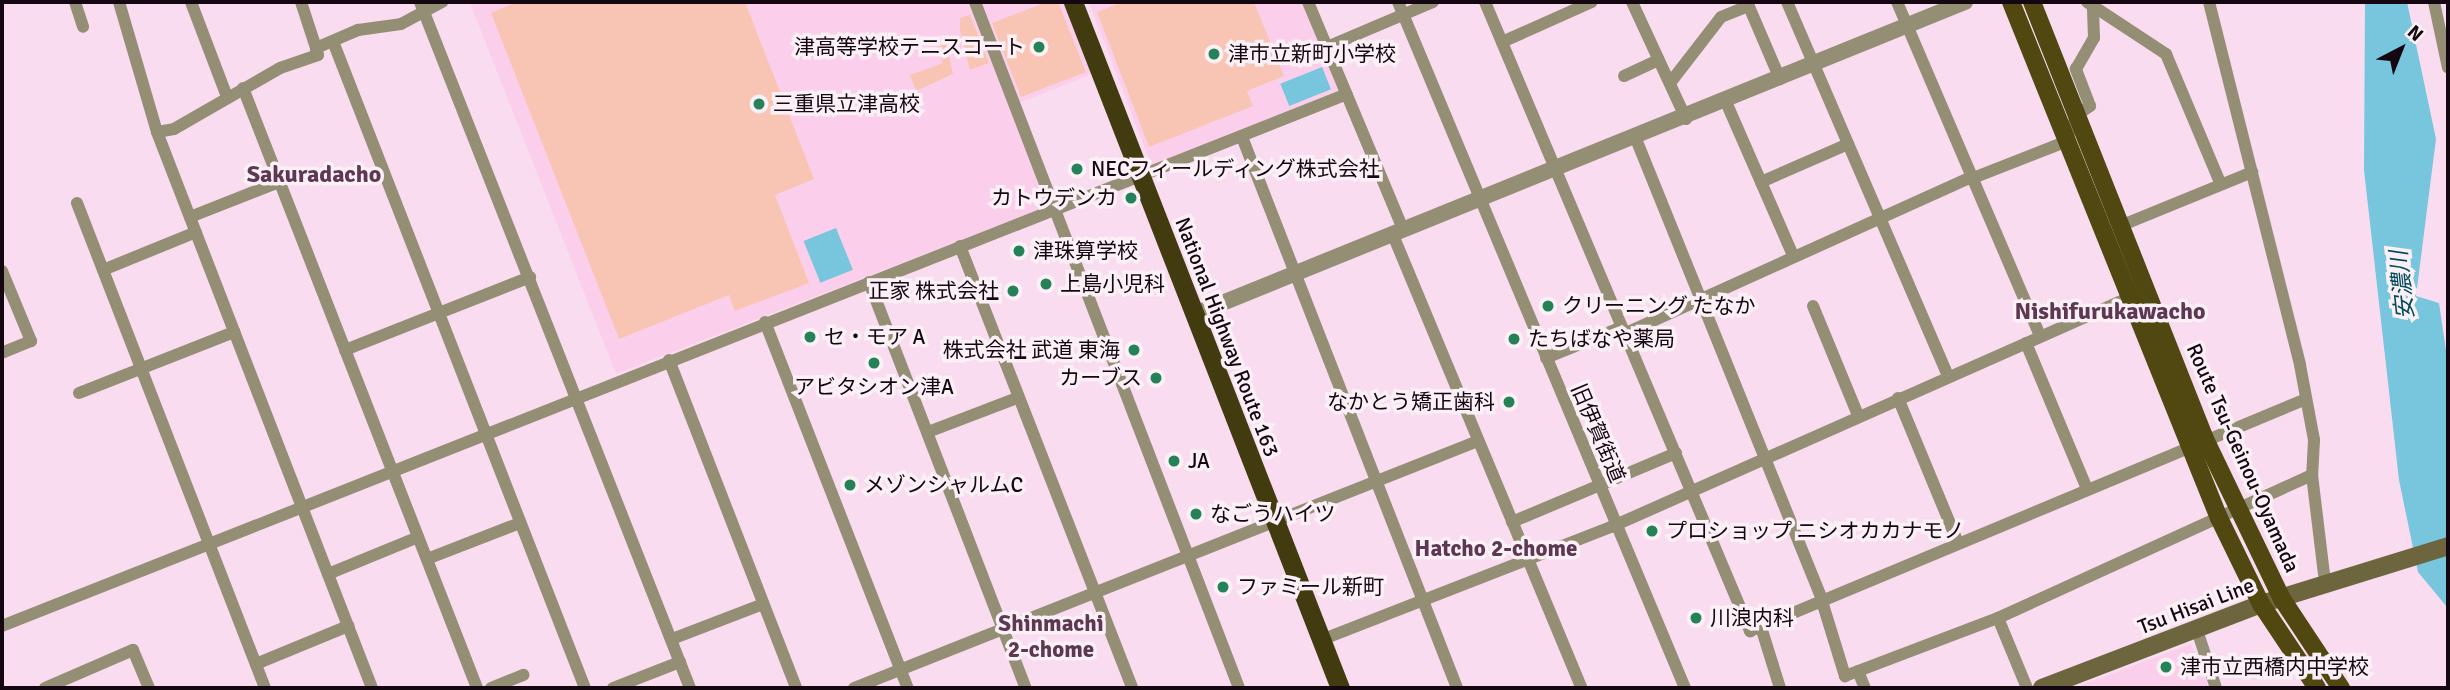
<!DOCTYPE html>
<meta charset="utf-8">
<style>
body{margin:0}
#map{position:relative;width:2450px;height:690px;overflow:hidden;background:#f9dcef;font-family:Signika,"Noto Sans JP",sans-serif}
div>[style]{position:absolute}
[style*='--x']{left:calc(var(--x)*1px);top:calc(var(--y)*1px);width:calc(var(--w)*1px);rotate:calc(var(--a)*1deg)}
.built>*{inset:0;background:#fbcfeb}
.green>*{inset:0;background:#f8c5b4}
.water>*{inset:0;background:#77c6dd;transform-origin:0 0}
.minor>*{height:12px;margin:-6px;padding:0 6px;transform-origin:6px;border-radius:6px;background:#938e74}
.tertiary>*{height:16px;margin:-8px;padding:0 8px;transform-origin:8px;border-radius:8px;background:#938e74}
.secondary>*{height:18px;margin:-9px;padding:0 9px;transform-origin:9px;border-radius:9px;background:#6c653d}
.primary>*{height:18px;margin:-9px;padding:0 9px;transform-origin:9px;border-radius:9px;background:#504711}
.trunk>*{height:19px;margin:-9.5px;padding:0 9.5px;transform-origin:9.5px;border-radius:9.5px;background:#423b0f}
.dots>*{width:19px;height:19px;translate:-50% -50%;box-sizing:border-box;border:4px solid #faf0f6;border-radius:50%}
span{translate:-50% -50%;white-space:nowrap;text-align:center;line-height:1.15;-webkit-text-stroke:7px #faf0f6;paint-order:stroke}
.poi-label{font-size:21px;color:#150711}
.right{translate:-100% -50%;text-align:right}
.left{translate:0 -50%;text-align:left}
.street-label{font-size:21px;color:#150711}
.water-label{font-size:23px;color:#014b5c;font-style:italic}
.neighbourhood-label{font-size:23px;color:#5e3852;font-weight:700}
.quarter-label{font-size:24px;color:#5e3852;font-weight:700}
.frame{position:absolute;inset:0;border:4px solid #150711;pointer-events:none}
.north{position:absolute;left:2366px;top:14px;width:70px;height:70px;-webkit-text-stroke:5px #faf0f6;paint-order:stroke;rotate:42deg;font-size:19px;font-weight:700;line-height:28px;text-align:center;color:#150711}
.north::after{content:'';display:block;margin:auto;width:24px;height:32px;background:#150711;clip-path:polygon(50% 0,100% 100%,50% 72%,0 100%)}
</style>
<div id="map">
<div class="built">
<i style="clip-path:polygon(968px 2px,1048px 206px,616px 374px,470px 3px)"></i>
<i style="clip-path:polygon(980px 2px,1066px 2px,1094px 73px,1019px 103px)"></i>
<i style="clip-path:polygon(1089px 2px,1303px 2px,1339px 90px,1152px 167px)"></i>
<i style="clip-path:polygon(2191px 644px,2209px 688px,2074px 688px)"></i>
</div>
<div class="green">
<i style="clip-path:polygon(517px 2px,745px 2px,814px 179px,775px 195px,809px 283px,735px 311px,729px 295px,619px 339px,491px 13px)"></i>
<i style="clip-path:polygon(1047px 2px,1058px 2px,1086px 72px,1021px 97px,992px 23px)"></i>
<i style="clip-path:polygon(1122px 2px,1254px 2px,1284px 76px,1247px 91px,1253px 106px,1149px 147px,1097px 12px)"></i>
<i style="clip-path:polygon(970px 15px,989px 63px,970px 70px,960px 31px,960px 18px)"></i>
<i style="clip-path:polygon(946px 43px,953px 74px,916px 91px,910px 75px,943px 63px,937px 47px)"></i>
</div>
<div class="water">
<i style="clip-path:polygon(2365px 2px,2407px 2px,2436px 139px,2416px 296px,2439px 303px,2448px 364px,2448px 619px,2447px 607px,2418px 572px,2399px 480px,2364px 170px)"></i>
<i style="left:1322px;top:67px;width:24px;height:45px;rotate:68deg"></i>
<i style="left:836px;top:228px;width:45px;height:35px;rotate:68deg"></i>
</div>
<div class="minor">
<i style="--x:75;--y:2;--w:26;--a:72"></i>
<i style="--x:119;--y:2;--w:135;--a:73.7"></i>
<i style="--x:157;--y:132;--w:596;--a:68.86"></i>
<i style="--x:191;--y:2;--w:102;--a:69.2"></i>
<i style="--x:301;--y:2;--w:48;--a:71.9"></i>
<i style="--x:316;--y:48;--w:46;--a:-23.2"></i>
<i style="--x:358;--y:30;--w:43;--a:-7.9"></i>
<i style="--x:401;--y:24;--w:47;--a:-28.2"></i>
<i style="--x:420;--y:2;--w:737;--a:68.52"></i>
<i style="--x:975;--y:2;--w:735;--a:68.95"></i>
<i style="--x:1308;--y:2;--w:248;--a:67.3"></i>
<i style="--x:1398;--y:2;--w:744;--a:67.3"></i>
<i style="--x:1485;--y:2;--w:683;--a:67.15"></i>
<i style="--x:1750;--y:631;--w:602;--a:-22.65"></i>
<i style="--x:1632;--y:2;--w:129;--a:65.2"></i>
<i style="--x:1747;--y:2;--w:84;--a:66.8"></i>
<i style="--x:1787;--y:2;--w:407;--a:66.7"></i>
<i style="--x:1897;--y:2;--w:363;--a:66.8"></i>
<i style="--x:2087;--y:2;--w:95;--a:33.4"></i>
<i style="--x:2166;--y:54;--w:137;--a:67.2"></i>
<i style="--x:2209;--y:2;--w:374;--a:75.9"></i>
<i style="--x:2300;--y:365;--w:76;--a:79.4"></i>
<i style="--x:2314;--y:440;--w:35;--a:93"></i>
<i style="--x:2312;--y:475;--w:100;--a:83.1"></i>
<i style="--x:2434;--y:2;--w:67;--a:78"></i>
<i style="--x:1502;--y:42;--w:98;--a:-24"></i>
<i style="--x:334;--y:44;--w:691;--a:68.71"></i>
<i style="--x:1327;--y:47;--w:115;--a:-23"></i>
<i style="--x:1624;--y:76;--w:38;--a:-25"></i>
<i style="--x:1670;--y:83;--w:83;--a:-52.3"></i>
<i style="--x:1721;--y:17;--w:29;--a:-22"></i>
<i style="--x:243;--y:88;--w:644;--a:68.69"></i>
<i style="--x:1726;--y:102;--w:167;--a:66.4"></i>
<i style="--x:157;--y:132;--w:17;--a:-10"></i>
<i style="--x:174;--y:129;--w:122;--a:-29.9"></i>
<i style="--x:280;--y:68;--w:40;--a:-18.9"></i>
<i style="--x:318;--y:55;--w:7;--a:-106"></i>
<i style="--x:1242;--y:137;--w:591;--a:68.68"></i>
<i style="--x:1636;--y:139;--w:495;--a:68"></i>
<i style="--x:1821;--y:598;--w:82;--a:72.9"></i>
<i style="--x:1845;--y:676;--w:164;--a:-20.8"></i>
<i style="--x:1998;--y:618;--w:345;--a:-24.5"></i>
<i style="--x:1973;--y:178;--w:99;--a:-21.4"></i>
<i style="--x:2065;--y:142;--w:30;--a:-66"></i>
<i style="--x:2077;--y:115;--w:16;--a:-35"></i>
<i style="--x:2090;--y:106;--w:40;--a:-111"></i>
<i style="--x:2076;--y:69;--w:36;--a:-60"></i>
<i style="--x:2094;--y:38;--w:29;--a:-92"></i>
<i style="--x:1761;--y:182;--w:95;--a:-23.6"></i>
<i style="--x:77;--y:203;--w:520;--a:68.81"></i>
<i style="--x:190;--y:217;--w:96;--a:-21.5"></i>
<i style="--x:2120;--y:226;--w:143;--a:-22.2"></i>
<i style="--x:1393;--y:235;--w:491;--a:67.4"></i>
<i style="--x:960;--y:246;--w:474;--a:68.7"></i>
<i style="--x:103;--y:270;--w:100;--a:-22.2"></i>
<i style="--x:2;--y:271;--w:76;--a:67.5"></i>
<i style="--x:31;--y:341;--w:31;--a:158"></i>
<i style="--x:869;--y:282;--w:435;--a:68.9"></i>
<i style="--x:1813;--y:306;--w:118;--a:67.6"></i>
<i style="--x:765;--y:322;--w:393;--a:68.7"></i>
<i style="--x:1626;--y:333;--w:379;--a:-24.3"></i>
<i style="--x:2026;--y:343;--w:158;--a:67.3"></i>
<i style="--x:345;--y:350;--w:199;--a:-21.5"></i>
<i style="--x:1546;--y:358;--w:82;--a:-22.2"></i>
<i style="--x:669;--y:360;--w:352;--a:68.8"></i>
<i style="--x:79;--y:393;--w:167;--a:-21.5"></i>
<i style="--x:1898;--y:398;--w:157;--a:67.5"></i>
<i style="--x:928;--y:432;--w:95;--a:-20.9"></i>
<i style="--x:1512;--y:522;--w:178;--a:-22.8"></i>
<i style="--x:427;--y:559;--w:100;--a:-21.2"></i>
<i style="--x:328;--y:574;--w:97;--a:-22.3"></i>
<i style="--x:1998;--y:618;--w:76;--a:67.5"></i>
<i style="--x:2;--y:626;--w:1446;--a:-21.58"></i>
<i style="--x:1761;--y:627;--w:64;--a:72.7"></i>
<i style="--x:2197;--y:630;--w:61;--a:71.9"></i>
<i style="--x:672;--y:639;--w:97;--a:-21"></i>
<i style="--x:1321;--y:640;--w:311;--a:-21.3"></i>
<i style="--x:1611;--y:527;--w:573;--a:-23.88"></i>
<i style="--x:256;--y:664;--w:100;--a:-22.4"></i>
<i style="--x:1858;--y:671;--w:18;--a:68"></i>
<i style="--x:45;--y:688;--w:96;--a:-23.4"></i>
<i style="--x:133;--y:650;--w:41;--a:67.2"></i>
<i style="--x:491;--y:688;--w:35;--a:-22"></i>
<i style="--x:613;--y:688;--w:72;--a:-21.2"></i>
<i style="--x:854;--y:688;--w:671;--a:-21.6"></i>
</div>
<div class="tertiary">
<i style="--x:1195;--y:314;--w:831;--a:-22.06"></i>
</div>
<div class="secondary">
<i style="--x:2042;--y:688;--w:235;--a:-21"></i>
<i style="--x:2261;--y:604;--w:196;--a:-17.2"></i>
</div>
<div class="primary">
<i style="--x:2011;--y:2;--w:556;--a:68.05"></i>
<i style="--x:2219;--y:518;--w:96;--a:64"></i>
<i style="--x:2261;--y:604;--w:101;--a:56.3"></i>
<i style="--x:2032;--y:2;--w:468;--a:68.4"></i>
<i style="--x:2204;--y:437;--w:180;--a:64.3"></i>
<i style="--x:2282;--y:599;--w:107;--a:56.5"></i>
</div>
<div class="trunk">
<i style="--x:1073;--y:2;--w:736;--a:68.73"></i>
</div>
<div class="dots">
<i style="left:1039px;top:47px;background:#258258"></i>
<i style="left:1214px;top:54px;background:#258258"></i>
<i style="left:759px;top:104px;background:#258258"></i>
<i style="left:1077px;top:169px;background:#258258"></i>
<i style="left:1131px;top:198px;background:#258258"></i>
<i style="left:1019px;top:251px;background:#258258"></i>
<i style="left:1046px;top:284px;background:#258258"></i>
<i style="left:1013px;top:291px;background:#258258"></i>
<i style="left:1548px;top:306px;background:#258258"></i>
<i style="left:810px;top:337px;background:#258258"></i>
<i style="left:1514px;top:339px;background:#258258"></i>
<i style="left:1134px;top:350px;background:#258258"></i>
<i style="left:874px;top:363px;background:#258258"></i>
<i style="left:1156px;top:378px;background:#258258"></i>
<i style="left:1509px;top:402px;background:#258258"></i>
<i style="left:1174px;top:461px;background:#258258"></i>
<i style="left:850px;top:485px;background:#258258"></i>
<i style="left:1196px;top:514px;background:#258258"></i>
<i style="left:1652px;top:531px;background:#258258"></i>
<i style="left:1223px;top:587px;background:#258258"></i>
<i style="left:1696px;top:618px;background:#258258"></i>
<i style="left:2166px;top:667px;background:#258258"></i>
</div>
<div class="poi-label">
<span class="right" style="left:1025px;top:47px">津高等学校テニスコート</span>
<span class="left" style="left:1228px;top:54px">津市立新町小学校</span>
<span class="left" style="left:773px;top:104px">三重県立津高校</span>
<span class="left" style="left:1091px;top:169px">NECフィールディング株式会社</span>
<span class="right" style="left:1117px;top:198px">カトウデンカ</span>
<span class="left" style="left:1033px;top:251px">津珠算学校</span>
<span class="left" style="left:1060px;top:284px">上島小児科</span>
<span class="right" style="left:999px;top:291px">正家 株式会社</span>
<span class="left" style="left:1562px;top:306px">クリーニング たなか</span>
<span class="left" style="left:824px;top:337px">セ・モア A</span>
<span class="left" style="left:1528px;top:339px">たちばなや薬局</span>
<span class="right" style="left:1120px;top:350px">株式会社 武道 東海</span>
<span class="right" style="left:1142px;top:378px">カーブス</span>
<span style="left:874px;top:387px">アビタシオン津A</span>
<span class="right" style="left:1495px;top:402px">なかとう矯正歯科</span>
<span class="left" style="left:1188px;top:461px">JA</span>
<span class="left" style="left:864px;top:485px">メゾンシャルムC</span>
<span class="left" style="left:1210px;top:514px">なごうハイツ</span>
<span class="left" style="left:1666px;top:531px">プロショップ ニシオカカナモノ</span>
<span class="left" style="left:1237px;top:587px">ファミール新町</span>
<span class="left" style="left:1710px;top:618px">川浪内科</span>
<span class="left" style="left:2180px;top:667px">津市立西橋内中学校</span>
</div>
<div class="street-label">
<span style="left:1227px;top:337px;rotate:69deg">National Highway Route 163</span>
<span style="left:1598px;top:433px;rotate:67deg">旧伊賀街道</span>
<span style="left:2243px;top:458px;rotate:66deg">Route Tsu-Geinou-Oyamada</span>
<span style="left:2196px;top:606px;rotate:-21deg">Tsu Hisai Line</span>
</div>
<div class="water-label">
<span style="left:2403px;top:285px;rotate:-96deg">安濃川</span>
</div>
<div class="neighbourhood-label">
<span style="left:1496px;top:549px">Hatcho 2-chome</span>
<span style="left:1051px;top:637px">Shinmachi<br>2-chome</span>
</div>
<div class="quarter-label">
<span style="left:314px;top:175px">Sakuradacho</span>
<span style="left:2110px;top:312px">Nishifurukawacho</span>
</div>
<div class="frame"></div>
<div class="north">N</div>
</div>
